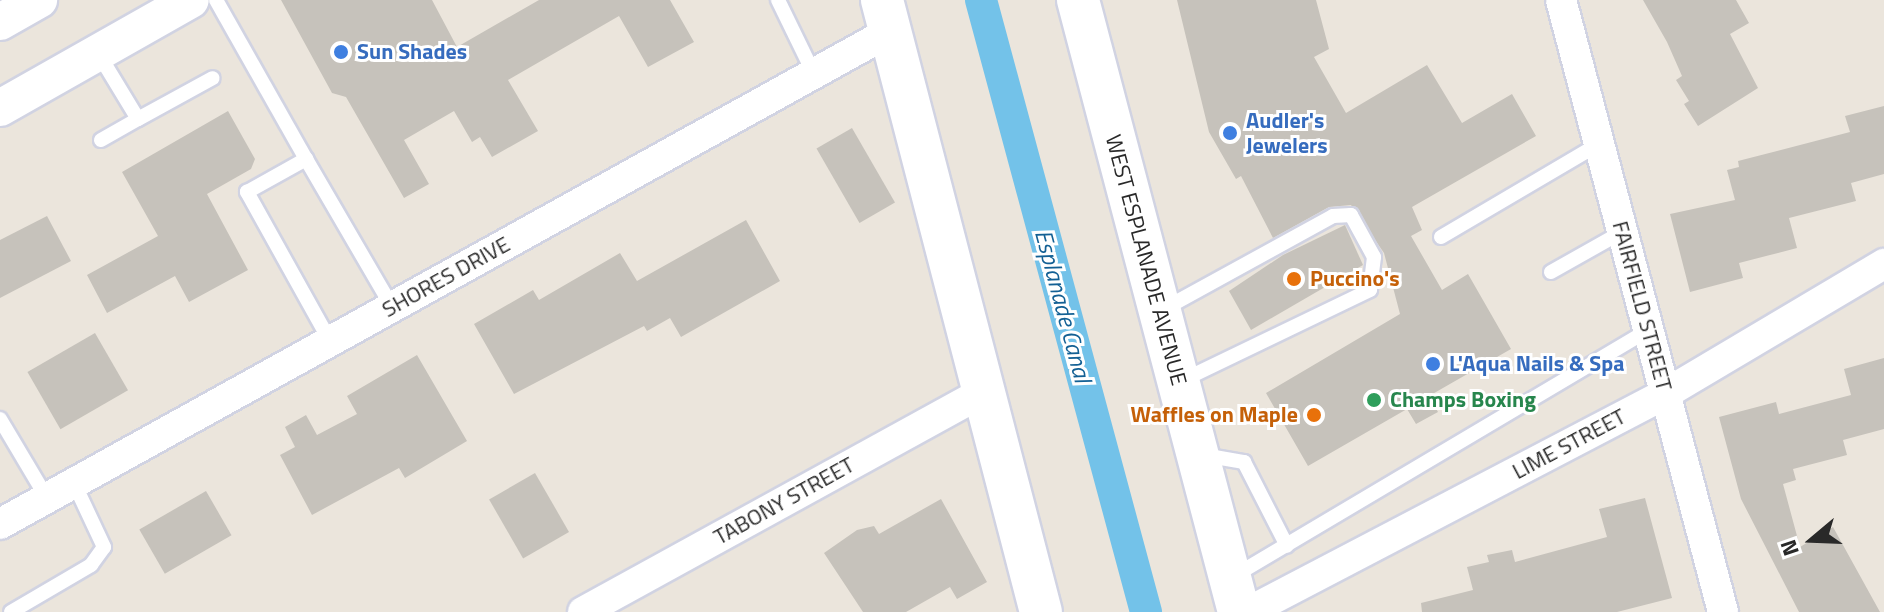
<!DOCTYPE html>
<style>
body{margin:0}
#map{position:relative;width:1884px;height:612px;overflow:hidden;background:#ebe5dc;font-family:"Titillium Web",sans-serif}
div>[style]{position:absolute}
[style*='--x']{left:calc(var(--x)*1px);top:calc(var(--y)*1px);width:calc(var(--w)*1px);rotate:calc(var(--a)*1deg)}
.canal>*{height:32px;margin:-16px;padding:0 16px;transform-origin:16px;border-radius:16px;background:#73c2e9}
.building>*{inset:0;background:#c6c2bb;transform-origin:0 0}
.roads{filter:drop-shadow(2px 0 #d1d3e2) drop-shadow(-2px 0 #d1d3e2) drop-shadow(0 2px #d1d3e2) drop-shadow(0 -2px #d1d3e2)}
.service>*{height:14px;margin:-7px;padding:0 7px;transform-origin:7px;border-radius:7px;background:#fff}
.minor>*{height:30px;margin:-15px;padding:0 15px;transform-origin:15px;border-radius:15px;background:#fff}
.tertiary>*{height:36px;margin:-18px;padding:0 18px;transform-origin:18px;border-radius:18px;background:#fff}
.secondary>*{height:42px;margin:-21px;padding:0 21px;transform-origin:21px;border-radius:21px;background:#fff}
.dots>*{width:22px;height:22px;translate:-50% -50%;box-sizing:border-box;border:4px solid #fff;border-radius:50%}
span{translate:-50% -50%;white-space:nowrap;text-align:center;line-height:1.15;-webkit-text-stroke:6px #fff;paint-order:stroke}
.shop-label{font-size:22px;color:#366cbe;font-weight:700}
.left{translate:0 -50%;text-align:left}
.street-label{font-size:22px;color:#292929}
.food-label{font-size:22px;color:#c56008;font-weight:700}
.right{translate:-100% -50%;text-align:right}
.leisure-label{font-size:22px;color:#27864d;font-weight:700}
.water-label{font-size:24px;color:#136094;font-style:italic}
.north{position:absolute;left:1772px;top:500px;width:80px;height:80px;-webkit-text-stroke:6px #fff;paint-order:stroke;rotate:251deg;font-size:22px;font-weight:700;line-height:32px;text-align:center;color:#292929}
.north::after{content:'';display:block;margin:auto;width:28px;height:36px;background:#292929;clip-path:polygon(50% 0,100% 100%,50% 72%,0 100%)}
</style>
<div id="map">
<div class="canal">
<i style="--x:981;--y:0;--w:634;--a:74.91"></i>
</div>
<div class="building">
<i style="clip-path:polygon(281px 0,432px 0,457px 47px,539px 0,670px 0,694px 42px,648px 67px,619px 16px,508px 80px,538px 131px,492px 157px,480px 137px,472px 142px,454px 111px,404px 140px,429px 184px,404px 198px,346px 97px,332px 93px)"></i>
<i style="clip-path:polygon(1177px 0,1316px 0,1329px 49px,1314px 57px,1346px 113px,1427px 65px,1462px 123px,1512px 94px,1536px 136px,1412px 207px,1422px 230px,1411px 236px,1442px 290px,1468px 274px,1511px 349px,1429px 396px,1438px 412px,1416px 424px,1407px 409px,1308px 466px,1266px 393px,1400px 314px,1384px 253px,1351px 205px,1329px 207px,1273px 238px,1241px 176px,1236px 179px,1209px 132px)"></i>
<i style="clip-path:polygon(1643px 0,1736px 0,1749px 23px,1730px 34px,1758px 88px,1698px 126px,1684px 104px,1689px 101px,1676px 80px,1682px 76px,1667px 42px)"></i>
<i style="clip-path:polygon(1884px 106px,1884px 174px,1851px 183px,1856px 201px,1789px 218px,1797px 248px,1739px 263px,1743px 278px,1690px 292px,1670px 214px,1735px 200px,1727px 170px,1739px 167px,1738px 161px,1850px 132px,1845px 116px)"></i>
<i style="clip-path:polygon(228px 111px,255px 159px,251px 169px,207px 194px,248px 270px,189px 302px,175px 276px,107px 313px,87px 275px,158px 236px,122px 172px)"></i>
<i style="left:852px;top:128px;width:86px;height:41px;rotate:60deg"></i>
<i style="clip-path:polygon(47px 216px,71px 261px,0 298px,0 240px)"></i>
<i style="clip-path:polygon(746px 220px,780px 281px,681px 337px,670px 318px,647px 331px,644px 326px,514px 394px,474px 324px,533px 290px,539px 300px,620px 253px,637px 281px)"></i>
<i style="clip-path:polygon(1345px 225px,1363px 265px,1251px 330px,1229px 291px,1283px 255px)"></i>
<i style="left:95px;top:333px;width:66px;height:78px;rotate:60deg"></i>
<i style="clip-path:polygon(417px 355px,467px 441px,405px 478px,399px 468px,312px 515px,280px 455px,295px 447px,285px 427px,306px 415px,317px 435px,357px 414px,347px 396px)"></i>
<i style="clip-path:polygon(1884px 358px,1884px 429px,1843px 440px,1847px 455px,1793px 469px,1796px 480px,1783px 484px,1800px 547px,1833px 527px,1880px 612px,1799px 612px,1741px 499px,1719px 417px,1776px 402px,1779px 414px,1851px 395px,1844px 369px)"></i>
<i style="left:535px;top:473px;width:68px;height:53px;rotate:60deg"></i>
<i style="left:206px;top:491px;width:51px;height:77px;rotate:60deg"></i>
<i style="clip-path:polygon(1645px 498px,1672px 598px,1617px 612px,1422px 612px,1421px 603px,1473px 590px,1467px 567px,1489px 562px,1487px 555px,1512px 550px,1515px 562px,1607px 537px,1599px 509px)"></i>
<i style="clip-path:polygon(941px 499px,987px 582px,957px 599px,950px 587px,906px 612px,863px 612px,824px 553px,857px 530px,874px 526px,879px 534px)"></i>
</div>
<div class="roads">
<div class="service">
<i style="--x:216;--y:0;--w:183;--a:60.5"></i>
<i style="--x:778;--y:0;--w:82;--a:64.1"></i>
<i style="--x:98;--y:53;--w:77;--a:58.8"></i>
<i style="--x:138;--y:119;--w:85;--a:-28.7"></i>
<i style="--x:101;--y:140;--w:43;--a:-29.6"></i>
<i style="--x:1441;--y:237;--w:183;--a:-30.5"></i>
<i style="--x:1551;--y:272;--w:81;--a:-29.4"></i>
<i style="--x:1162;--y:310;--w:195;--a:-28.8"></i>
<i style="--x:1333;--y:216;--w:18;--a:-3"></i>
<i style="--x:1351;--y:215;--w:48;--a:61.3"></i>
<i style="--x:1374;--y:257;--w:33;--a:97"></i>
<i style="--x:1370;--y:290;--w:208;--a:154.3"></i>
<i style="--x:330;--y:341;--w:171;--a:-119.1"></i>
<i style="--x:247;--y:192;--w:68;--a:-29.2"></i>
<i style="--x:306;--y:159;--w:171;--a:59.8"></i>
<i style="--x:0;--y:419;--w:92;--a:59.3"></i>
<i style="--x:1203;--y:455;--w:42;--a:9.7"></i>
<i style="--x:1244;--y:462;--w:94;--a:62.9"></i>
<i style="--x:1234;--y:576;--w:482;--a:-30.7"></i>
<i style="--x:11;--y:612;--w:93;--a:-30.4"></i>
<i style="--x:91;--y:565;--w:22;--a:-54"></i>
<i style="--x:104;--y:547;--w:71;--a:-115.1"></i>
</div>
<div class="minor">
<i style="--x:1561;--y:0;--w:633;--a:75.17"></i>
<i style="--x:0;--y:524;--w:1018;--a:-28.96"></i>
<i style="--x:583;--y:612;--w:459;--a:-28.8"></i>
<i style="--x:1248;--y:612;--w:471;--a:-27.6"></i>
<i style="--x:1665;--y:394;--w:255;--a:-30.7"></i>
</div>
<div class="tertiary">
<i style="--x:0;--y:22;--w:45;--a:-29.4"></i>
<i style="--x:0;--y:108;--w:219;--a:-29.5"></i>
</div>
<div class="secondary">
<i style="--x:882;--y:0;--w:632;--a:75.44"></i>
<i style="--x:1078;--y:0;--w:633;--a:75.26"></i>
</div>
</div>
<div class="dots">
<i style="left:341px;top:52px;background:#3f7fe0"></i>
<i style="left:1230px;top:133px;background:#3f7fe0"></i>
<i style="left:1294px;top:279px;background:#e8710a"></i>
<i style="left:1433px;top:364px;background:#3f7fe0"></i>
<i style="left:1374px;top:400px;background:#2e9e5b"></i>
<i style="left:1314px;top:415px;background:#e8710a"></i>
</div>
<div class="shop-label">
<span class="left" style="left:357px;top:52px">Sun Shades</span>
<span class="left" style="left:1246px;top:133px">Audler's<br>Jewelers</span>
<span class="left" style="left:1449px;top:364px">L'Aqua Nails &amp; Spa</span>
</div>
<div class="street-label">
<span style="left:1146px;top:260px;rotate:75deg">WEST ESPLANADE AVENUE</span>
<span style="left:446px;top:277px;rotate:-29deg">SHORES DRIVE</span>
<span style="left:1642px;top:306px;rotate:75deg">FAIRFIELD STREET</span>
<span style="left:1569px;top:444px;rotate:-28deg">LIME STREET</span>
<span style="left:784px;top:501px;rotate:-29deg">TABONY STREET</span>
</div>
<div class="food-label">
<span class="left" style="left:1310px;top:279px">Puccino's</span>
<span class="right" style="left:1298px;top:415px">Waffles on Maple</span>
</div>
<div class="leisure-label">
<span class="left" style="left:1390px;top:400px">Champs Boxing</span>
</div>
<div class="water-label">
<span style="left:1063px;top:306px;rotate:75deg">Esplanade Canal</span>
</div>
<div class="north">N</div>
</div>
